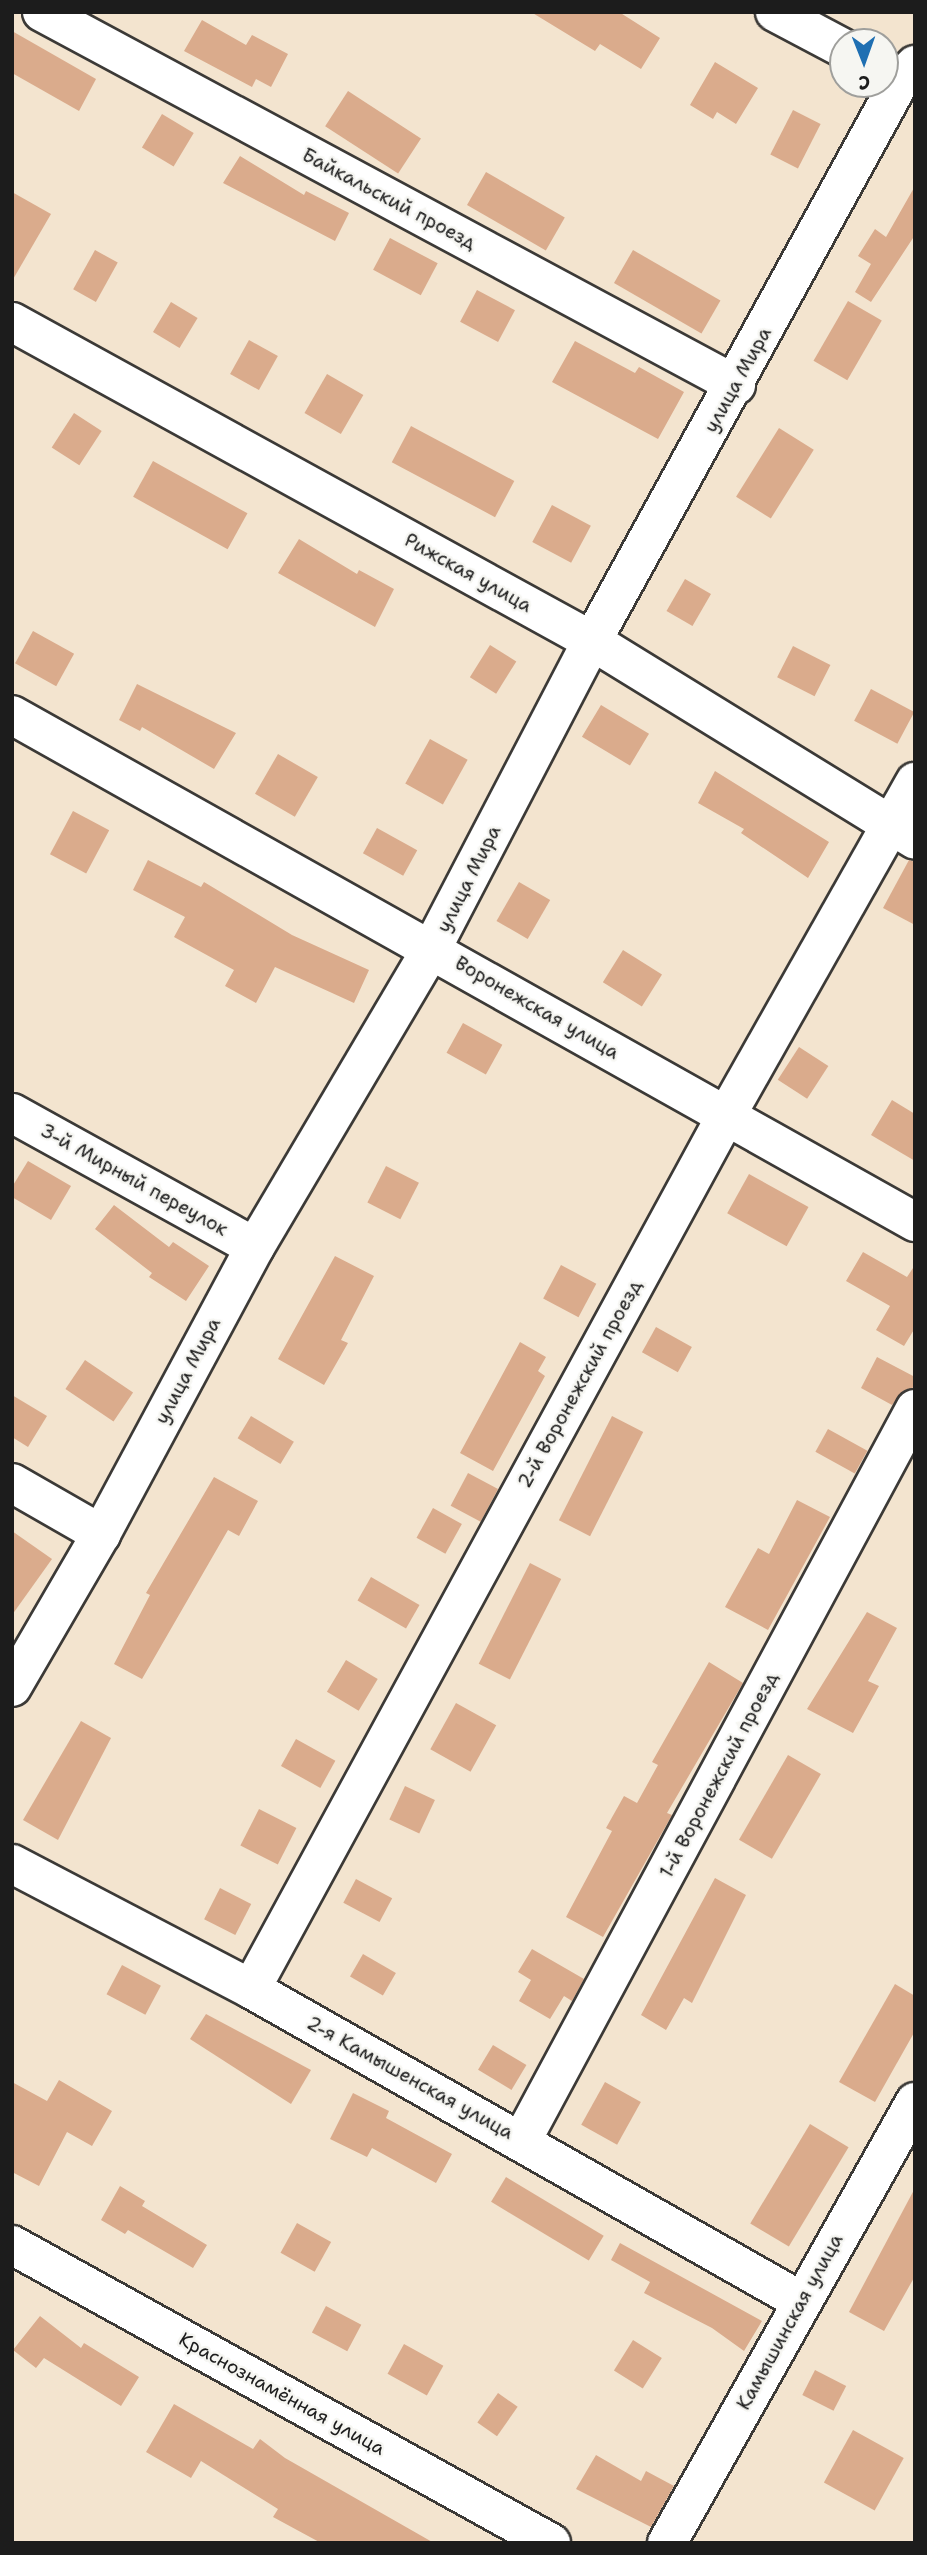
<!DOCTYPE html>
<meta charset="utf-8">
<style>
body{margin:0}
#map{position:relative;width:927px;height:2555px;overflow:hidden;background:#f3e4cf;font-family:"Shantell Sans",sans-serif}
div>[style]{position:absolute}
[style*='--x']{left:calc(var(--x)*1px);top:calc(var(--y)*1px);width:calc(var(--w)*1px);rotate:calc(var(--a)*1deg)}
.building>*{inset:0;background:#daab8c;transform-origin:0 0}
.roads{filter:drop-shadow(2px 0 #3c3a37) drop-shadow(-2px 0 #3c3a37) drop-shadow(0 2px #3c3a37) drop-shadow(0 -2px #3c3a37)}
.minor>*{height:38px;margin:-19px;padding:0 19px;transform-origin:19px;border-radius:19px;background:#fff}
span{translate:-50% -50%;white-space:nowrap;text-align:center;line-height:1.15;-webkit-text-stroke:5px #f6f6f2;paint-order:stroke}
.street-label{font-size:19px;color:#1c1c1c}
.frame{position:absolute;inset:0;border:14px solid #1c1c1c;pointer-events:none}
.north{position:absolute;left:829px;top:28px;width:70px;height:70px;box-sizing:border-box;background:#f6f6f2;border:2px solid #9f9f9c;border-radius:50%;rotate:179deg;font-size:19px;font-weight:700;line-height:28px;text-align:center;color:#1c1c1c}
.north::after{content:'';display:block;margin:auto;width:24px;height:32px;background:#1f6fb2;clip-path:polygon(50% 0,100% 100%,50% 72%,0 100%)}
</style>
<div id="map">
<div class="building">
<i style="clip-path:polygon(531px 12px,619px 12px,660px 38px,641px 69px,600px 44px,595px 51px)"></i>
<i style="clip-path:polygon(202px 20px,246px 45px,252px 35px,288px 54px,271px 87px,256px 79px,252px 87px,184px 51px)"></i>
<i style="clip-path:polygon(12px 31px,96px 79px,79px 111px,12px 73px)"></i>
<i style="clip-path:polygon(715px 62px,758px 88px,736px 124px,717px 112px,713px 119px,690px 105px)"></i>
<i style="left:348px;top:91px;width:87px;height:42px;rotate:33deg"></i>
<i style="left:793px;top:110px;width:31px;height:50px;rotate:27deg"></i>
<i style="left:162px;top:114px;width:37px;height:39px;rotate:31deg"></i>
<i style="clip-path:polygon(240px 156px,304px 195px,306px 191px,349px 213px,335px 241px,223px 183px)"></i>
<i style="left:486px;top:172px;width:91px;height:38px;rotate:30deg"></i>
<i style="clip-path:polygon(915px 186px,915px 235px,871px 302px,855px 292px,871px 264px,858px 256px,875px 229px,886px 237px)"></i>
<i style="clip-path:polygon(12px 192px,51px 214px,12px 281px)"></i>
<i style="left:390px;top:238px;width:54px;height:36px;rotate:28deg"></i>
<i style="left:95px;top:250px;width:26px;height:45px;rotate:29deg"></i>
<i style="left:633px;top:250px;width:101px;height:38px;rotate:30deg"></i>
<i style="left:477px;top:290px;width:43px;height:36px;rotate:28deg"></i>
<i style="left:848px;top:301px;width:39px;height:69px;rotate:30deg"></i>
<i style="left:171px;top:302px;width:31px;height:35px;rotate:31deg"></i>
<i style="left:249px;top:340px;width:33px;height:39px;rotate:29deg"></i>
<i style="clip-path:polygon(575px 341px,635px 373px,639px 367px,684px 392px,658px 439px,552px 382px)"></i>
<i style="left:327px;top:374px;width:42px;height:45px;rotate:30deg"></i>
<i style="left:74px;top:413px;width:33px;height:41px;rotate:33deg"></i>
<i style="left:411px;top:426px;width:117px;height:41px;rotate:28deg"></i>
<i style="left:779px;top:428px;width:41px;height:81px;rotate:32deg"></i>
<i style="left:153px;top:461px;width:108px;height:41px;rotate:29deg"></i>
<i style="left:552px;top:505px;width:44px;height:42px;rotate:28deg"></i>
<i style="clip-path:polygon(299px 539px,357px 574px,359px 570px,394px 589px,375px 627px,278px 573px)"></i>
<i style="left:685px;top:579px;width:30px;height:37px;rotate:30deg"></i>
<i style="left:33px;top:631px;width:47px;height:37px;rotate:29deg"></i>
<i style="left:490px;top:645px;width:31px;height:38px;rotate:32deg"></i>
<i style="left:793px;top:646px;width:42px;height:35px;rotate:27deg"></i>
<i style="clip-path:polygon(137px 684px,236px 733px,214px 769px,142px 727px,140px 731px,119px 720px)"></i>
<i style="left:871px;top:689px;width:49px;height:36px;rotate:28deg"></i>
<i style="left:601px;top:705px;width:56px;height:37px;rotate:31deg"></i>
<i style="left:430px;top:739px;width:43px;height:51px;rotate:29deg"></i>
<i style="left:278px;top:754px;width:46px;height:46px;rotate:30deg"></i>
<i style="clip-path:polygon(715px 771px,829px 842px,808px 878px,741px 833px,744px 829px,698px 803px)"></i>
<i style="left:73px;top:811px;width:41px;height:49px;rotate:28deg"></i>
<i style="left:377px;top:828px;width:46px;height:29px;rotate:29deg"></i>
<i style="clip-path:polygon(148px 860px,201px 887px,204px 882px,292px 935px,369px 970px,354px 1003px,275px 967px,256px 1003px,225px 986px,234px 970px,174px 937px,185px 917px,133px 890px)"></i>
<i style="clip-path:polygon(909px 860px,915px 862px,915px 925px,883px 908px)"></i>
<i style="left:519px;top:882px;width:36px;height:45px;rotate:30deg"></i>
<i style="left:623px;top:950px;width:46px;height:38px;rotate:32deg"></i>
<i style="left:463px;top:1023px;width:45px;height:34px;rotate:29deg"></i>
<i style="left:799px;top:1047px;width:35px;height:39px;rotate:33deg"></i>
<i style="clip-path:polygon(892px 1100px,915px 1114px,915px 1161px,871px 1135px)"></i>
<i style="clip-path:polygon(28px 1161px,71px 1186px,51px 1220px,12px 1197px,12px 1187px)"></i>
<i style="left:386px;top:1166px;width:37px;height:41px;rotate:27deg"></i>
<i style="left:749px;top:1174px;width:68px;height:45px;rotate:29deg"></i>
<i style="clip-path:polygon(114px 1205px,169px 1247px,173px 1242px,209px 1266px,186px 1301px,149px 1277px,152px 1273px,95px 1229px)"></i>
<i style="clip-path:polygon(863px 1252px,907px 1277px,915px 1265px,915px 1328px,904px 1346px,876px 1330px,890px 1306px,846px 1281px)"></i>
<i style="clip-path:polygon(335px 1256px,374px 1276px,341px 1340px,348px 1343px,324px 1385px,278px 1359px)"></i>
<i style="left:561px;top:1265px;width:40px;height:38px;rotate:28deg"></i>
<i style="left:656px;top:1327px;width:41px;height:29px;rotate:29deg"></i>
<i style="clip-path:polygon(520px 1342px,546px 1357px,538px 1371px,545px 1376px,493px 1471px,460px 1453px)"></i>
<i style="clip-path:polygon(877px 1357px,915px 1377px,915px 1387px,903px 1391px,892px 1405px,861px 1388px)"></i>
<i style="left:85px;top:1360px;width:58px;height:35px;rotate:34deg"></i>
<i style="clip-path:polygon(12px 1395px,47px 1416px,28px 1447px,12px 1437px)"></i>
<i style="left:251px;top:1416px;width:50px;height:26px;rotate:31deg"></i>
<i style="left:612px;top:1416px;width:35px;height:117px;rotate:27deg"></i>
<i style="left:828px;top:1429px;width:45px;height:26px;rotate:29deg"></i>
<i style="left:468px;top:1473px;width:34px;height:37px;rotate:28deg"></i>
<i style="clip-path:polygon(214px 1477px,258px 1501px,239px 1536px,228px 1530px,142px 1679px,114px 1664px,150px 1595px,146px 1593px)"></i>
<i style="clip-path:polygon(797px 1500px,830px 1517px,768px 1630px,725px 1607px,758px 1548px,769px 1554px)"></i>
<i style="left:433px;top:1508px;width:33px;height:34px;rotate:29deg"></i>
<i style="clip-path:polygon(12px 1531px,52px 1559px,12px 1615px)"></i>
<i style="left:530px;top:1563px;width:35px;height:113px;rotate:27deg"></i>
<i style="left:371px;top:1577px;width:56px;height:27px;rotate:30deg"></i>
<i style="clip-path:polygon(867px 1612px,897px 1628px,868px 1681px,879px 1686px,853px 1733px,807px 1709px)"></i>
<i style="left:346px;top:1660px;width:37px;height:37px;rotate:31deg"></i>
<i style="clip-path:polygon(709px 1662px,743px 1683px,667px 1813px,672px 1815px,603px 1937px,566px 1917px,612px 1831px,606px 1828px,624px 1796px,637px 1803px,658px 1765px,652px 1762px)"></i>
<i style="left:456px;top:1703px;width:46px;height:53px;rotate:29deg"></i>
<i style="clip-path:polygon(81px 1721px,111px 1738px,58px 1840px,23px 1820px)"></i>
<i style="left:296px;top:1739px;width:45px;height:31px;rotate:29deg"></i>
<i style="left:788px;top:1755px;width:38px;height:98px;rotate:30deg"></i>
<i style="left:405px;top:1786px;width:33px;height:37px;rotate:25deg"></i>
<i style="left:259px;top:1809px;width:42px;height:41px;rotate:27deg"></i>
<i style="clip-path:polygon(715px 1878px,746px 1895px,692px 2003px,684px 1998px,666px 2030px,641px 2015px)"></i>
<i style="left:356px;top:1879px;width:41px;height:27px;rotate:28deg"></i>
<i style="left:220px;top:1888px;width:35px;height:35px;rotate:27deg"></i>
<i style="clip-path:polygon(532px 1949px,584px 1979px,572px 2001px,564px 1996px,550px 2019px,519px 2001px,531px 1980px,518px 1972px)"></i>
<i style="left:363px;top:1954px;width:38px;height:26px;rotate:30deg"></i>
<i style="left:122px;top:1965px;width:44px;height:33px;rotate:28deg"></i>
<i style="clip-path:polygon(895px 1984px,915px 1996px,915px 2031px,875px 2102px,839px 2082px)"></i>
<i style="clip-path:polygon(206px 2014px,311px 2070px,291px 2104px,190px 2039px)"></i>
<i style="left:493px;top:2045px;width:39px;height:29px;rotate:31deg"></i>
<i style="clip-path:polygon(59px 2080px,112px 2111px,92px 2146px,67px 2132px,39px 2186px,12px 2172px,12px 2082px,47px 2101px)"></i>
<i style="left:605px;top:2082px;width:41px;height:49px;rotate:29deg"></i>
<i style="clip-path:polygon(353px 2093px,389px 2111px,386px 2118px,452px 2154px,436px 2183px,372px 2148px,367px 2157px,330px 2139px)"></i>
<i style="left:810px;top:2124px;width:45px;height:116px;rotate:31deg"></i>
<i style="left:506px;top:2177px;width:114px;height:29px;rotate:31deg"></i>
<i style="clip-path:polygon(120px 2186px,145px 2201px,142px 2206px,207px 2245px,193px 2268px,128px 2230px,125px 2234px,101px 2220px)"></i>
<i style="clip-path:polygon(915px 2188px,915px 2276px,884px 2331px,849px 2312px)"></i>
<i style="left:297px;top:2223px;width:39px;height:34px;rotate:29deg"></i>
<i style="clip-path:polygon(620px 2243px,762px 2321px,744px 2351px,712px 2328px,644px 2293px,650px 2282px,611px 2260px)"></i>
<i style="left:326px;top:2306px;width:40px;height:30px;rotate:28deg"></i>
<i style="clip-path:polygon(40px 2316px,81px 2348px,84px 2343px,139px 2377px,121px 2406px,44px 2358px,36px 2368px,13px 2350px)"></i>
<i style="left:633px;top:2340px;width:34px;height:36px;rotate:32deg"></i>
<i style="left:404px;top:2344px;width:45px;height:34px;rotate:29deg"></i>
<i style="left:815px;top:2370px;width:35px;height:28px;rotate:27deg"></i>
<i style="left:498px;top:2393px;width:24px;height:36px;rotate:35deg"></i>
<i style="clip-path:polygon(174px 2404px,253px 2449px,260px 2439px,285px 2458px,434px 2543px,321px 2543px,273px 2517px,278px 2509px,201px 2461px,191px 2478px,146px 2452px)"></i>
<i style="left:853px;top:2430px;width:58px;height:60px;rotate:29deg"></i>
<i style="clip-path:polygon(596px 2455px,641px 2481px,646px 2471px,674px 2486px,651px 2527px,576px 2489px)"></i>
</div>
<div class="roads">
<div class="minor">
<i style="--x:42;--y:12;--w:788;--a:28.26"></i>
<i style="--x:775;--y:12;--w:77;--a:27.9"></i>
<i style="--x:12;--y:322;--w:662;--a:28.81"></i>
<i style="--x:592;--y:641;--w:379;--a:31.6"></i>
<i style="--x:12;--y:715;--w:1036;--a:29.31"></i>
<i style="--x:12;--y:1113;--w:277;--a:28.9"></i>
<i style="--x:12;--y:1483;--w:103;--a:29.8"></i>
<i style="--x:12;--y:1687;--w:177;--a:-59.8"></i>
<i style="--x:101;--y:1534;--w:326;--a:-61.8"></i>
<i style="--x:255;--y:1247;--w:347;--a:-59.4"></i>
<i style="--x:432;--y:948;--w:346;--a:-62.5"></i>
<i style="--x:592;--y:641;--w:641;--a:-61.2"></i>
<i style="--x:901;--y:79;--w:20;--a:-45"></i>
<i style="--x:12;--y:1864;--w:270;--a:27.6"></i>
<i style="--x:251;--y:1989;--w:632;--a:29.57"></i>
<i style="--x:251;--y:1989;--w:994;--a:-61.45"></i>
<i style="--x:726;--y:1116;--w:384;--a:-60.5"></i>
<i style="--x:522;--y:2140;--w:830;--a:-61.74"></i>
<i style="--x:12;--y:2245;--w:616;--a:28.94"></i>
<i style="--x:667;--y:2543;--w:506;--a:-60.65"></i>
</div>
</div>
<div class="street-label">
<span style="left:389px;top:199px;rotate:28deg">Байкальский проезд</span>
<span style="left:738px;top:380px;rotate:-61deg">улица Мира</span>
<span style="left:468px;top:573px;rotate:29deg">Рижская улица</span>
<span style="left:469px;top:879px;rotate:-63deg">улица Мира</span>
<span style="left:537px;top:1008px;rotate:30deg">Воронежская улица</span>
<span style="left:134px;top:1180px;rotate:29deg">3-й Мирный переулок</span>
<span style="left:188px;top:1371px;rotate:-62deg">улица Мира</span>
<span style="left:580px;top:1384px;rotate:-61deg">2-й Воронежский проезд</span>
<span style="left:719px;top:1775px;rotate:-62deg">1-й Воронежский проезд</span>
<span style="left:410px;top:2078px;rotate:29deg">2-я Камышенская улица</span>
<span style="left:790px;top:2322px;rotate:-61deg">Камышинская улица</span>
<span style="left:282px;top:2394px;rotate:29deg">Краснознамённая улица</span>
</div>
<div class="frame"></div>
<div class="north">С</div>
</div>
